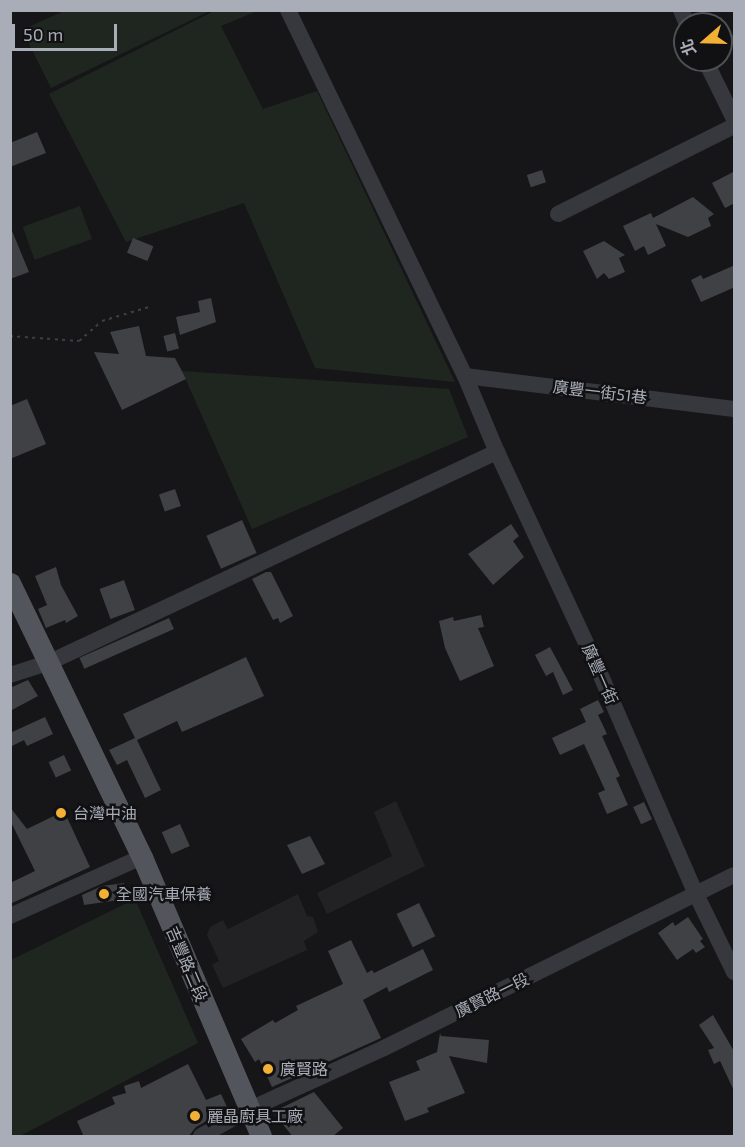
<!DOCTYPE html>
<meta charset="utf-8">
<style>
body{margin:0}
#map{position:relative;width:745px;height:1147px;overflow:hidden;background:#161618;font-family:"Exo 2","Noto Sans TC",sans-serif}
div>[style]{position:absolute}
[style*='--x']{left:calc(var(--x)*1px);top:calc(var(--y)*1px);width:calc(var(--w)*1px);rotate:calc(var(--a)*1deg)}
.built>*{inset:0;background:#222225}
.green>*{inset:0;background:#1e261f;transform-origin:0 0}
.building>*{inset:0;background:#404145;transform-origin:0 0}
.path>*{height:2px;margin-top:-1px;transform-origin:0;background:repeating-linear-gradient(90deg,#3d3f44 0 3px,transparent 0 7.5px)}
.minor>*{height:16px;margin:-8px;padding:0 8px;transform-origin:8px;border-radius:8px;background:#37383d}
.major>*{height:21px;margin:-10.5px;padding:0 10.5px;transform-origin:10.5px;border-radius:10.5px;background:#53555c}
.dots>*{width:16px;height:16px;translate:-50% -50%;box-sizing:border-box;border:3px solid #111113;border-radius:50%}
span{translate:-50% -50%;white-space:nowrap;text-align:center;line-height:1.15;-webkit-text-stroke:5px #111113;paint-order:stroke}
.street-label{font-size:16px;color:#a8adb8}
.poi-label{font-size:16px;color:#a8adb8}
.left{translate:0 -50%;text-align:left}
.frame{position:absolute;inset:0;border:12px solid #a8adb8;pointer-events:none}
.north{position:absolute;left:673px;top:12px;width:60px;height:60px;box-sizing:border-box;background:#111113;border:2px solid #4d4f55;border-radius:50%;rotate:250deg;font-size:16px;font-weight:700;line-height:24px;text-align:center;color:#a8adb8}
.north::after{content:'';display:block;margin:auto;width:21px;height:27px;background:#f2b134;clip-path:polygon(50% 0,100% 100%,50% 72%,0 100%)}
.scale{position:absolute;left:12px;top:24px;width:105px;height:27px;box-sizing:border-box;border:3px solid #a8adb8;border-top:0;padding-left:8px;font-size:18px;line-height:21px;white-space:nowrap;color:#a8adb8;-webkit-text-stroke:4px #111113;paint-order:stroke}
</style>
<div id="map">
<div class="built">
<i style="clip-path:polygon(396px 801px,425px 866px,327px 914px,317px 893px,392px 856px,374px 812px)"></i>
<i style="clip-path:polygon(298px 894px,307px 916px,313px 917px,318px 932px,304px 941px,307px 950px,223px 988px,212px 965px,219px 961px,207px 935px,210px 927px,223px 920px,228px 929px)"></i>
</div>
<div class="green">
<i style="clip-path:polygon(64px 11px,64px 10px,210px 11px,51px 88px,22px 30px)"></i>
<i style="clip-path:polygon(214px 11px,257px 11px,221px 26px,263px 109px,317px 91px,455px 382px,315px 368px,244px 203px,126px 242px,49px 94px)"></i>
<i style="left:80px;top:206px;width:35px;height:61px;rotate:70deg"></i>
<i style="clip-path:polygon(182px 371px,449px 389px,468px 437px,252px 529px)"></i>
<i style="clip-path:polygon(135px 899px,198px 1043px,20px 1136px,11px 1136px,11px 960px)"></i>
</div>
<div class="building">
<i style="clip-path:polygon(721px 17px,735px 39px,721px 49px)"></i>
<i style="clip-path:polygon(37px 132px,46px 153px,10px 167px,10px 143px)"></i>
<i style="left:542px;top:170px;width:13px;height:16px;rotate:72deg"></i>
<i style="clip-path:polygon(735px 171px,735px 203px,725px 208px,712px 183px)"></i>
<i style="clip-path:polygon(693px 197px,714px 214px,708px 218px,711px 226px,688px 237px,656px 224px,666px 246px,648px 255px,644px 246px,635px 251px,623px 226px,651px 213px,653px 218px)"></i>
<i style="clip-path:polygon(10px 226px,29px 272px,10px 279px)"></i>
<i style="left:133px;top:238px;width:22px;height:16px;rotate:22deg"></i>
<i style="clip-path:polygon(604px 241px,625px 255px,619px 258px,625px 272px,609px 279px,604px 273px,597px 279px,583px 251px)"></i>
<i style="clip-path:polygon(735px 265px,735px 287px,701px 302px,691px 280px,701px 275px,703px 279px)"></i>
<i style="clip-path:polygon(211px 298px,216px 322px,180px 335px,176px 317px,200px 312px,198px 301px)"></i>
<i style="clip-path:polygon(139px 326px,146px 356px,175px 358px,186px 379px,122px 410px,94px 352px,119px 354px,110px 332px)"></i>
<i style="left:175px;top:333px;width:16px;height:12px;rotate:76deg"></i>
<i style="clip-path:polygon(27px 399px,46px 444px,10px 459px,10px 406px)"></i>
<i style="left:175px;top:489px;width:18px;height:17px;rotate:71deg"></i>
<i style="left:242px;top:520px;width:36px;height:39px;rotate:66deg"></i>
<i style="clip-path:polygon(511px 524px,519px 536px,513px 541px,524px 557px,493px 585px,468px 554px)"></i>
<i style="clip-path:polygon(56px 567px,61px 585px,78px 616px,66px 623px,65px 620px,46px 628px,38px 609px,47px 605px,35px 576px)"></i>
<i style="clip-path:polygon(266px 572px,271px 572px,293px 616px,280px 623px,278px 618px,273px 620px,252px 579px)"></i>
<i style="left:124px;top:580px;width:32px;height:26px;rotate:70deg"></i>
<i style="clip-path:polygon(481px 615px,484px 627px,478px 628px,494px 666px,460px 681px,445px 648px,439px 621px,453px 617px,454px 621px)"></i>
<i style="left:169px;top:618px;width:12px;height:98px;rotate:66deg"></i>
<i style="clip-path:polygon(550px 647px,573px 690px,563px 695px,553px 672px,546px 676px,535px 655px)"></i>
<i style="clip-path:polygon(246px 657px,264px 696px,182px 732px,177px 721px,137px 740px,161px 790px,145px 798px,127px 760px,117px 765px,109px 750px,135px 738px,123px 714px)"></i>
<i style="clip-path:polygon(28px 680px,38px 696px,10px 711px,12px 687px)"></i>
<i style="clip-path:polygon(598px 700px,604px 712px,598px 715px,607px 734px,602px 736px,620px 776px,616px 778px,628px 805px,607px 814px,598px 793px,605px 790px,584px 744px,560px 755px,552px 738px,586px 722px,580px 709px)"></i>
<i style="clip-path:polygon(45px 717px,53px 734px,27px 746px,24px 740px,10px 747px,10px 733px)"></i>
<i style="left:64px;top:755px;width:17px;height:17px;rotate:65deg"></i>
<i style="left:644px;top:802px;width:19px;height:12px;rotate:65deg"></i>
<i style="clip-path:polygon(10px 807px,27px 829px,64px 811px,90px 867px,10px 904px,10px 883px,35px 871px,10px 820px)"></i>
<i style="left:180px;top:824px;width:24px;height:20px;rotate:66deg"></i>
<i style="clip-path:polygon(310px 836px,325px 864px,302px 874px,287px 845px)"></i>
<i style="clip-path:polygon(124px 883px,126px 899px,84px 905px,82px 895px,102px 886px)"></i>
<i style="left:419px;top:903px;width:37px;height:25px;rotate:64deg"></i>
<i style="clip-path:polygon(688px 917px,703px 939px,700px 941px,705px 947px,696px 953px,693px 949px,677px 960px,658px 933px,673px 922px,675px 926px)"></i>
<i style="clip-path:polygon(351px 940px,367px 973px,372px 970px,374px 973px,423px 949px,433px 970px,389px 992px,387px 987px,363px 1000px,381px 1038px,272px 1087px,259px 1059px,255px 1062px,241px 1039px,273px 1020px,275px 1023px,298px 1010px,296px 1006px,343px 984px,328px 951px)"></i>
<i style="clip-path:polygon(713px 1015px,735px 1053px,735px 1093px,720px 1061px,714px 1064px,708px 1050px,714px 1048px,699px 1025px)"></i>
<i style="clip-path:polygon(440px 1033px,441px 1036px,489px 1040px,487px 1063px,449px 1056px,465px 1093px,427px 1108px,429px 1112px,405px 1121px,389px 1082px,420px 1070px,416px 1061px,437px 1052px)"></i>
<i style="clip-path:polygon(188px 1064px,206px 1100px,221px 1094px,228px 1109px,196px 1127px,188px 1137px,84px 1137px,77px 1121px,115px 1104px,112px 1097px,126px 1093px,124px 1086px,139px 1081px,141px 1088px)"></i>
<i style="clip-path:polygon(314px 1092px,343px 1128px,332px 1137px,293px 1137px,273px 1112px)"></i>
</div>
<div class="path">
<i style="--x:10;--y:336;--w:69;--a:4.1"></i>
<i style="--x:79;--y:341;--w:30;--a:-41"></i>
<i style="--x:102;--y:321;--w:49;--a:-16.6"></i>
</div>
<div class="minor">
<i style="--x:288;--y:10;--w:407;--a:64.2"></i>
<i style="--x:465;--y:376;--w:82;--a:67.2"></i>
<i style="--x:497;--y:452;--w:239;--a:65"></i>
<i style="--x:598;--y:669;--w:245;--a:66.5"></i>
<i style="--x:696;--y:894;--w:87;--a:64"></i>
<i style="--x:681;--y:10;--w:15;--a:67"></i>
<i style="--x:705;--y:60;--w:66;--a:63.8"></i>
<i style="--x:558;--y:214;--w:197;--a:-26.6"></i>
<i style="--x:465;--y:376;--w:271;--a:7"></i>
<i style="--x:10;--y:675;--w:42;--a:-18"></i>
<i style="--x:50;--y:662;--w:494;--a:-25.2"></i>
<i style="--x:10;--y:916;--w:145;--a:-24.1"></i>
<i style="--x:201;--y:1136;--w:54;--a:-29"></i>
<i style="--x:248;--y:1110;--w:149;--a:-24.5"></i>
<i style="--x:384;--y:1048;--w:390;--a:-26.3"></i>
</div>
<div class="major">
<i style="--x:10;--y:583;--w:304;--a:64.3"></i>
<i style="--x:142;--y:857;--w:303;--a:66.9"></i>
</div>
<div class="dots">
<i style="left:61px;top:813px;background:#f2b134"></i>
<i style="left:104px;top:894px;background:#f2b134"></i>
<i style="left:268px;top:1069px;background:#f2b134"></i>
<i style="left:195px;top:1116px;background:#f2b134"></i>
</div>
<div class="street-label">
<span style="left:600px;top:392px;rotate:7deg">廣豐一街51巷</span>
<span style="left:600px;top:674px;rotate:66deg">廣豐一街</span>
<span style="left:187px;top:964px;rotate:67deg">吉豐路二段</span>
<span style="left:492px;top:995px;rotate:-26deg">廣賢路一段</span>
</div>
<div class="poi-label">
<span class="left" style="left:73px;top:813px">台灣中油</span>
<span class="left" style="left:116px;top:894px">全國汽車保養</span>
<span class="left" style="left:280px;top:1069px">廣賢路</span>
<span class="left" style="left:207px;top:1116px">麗晶廚具工廠</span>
</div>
<div class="frame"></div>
<div class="north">北</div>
<div class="scale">50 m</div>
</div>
